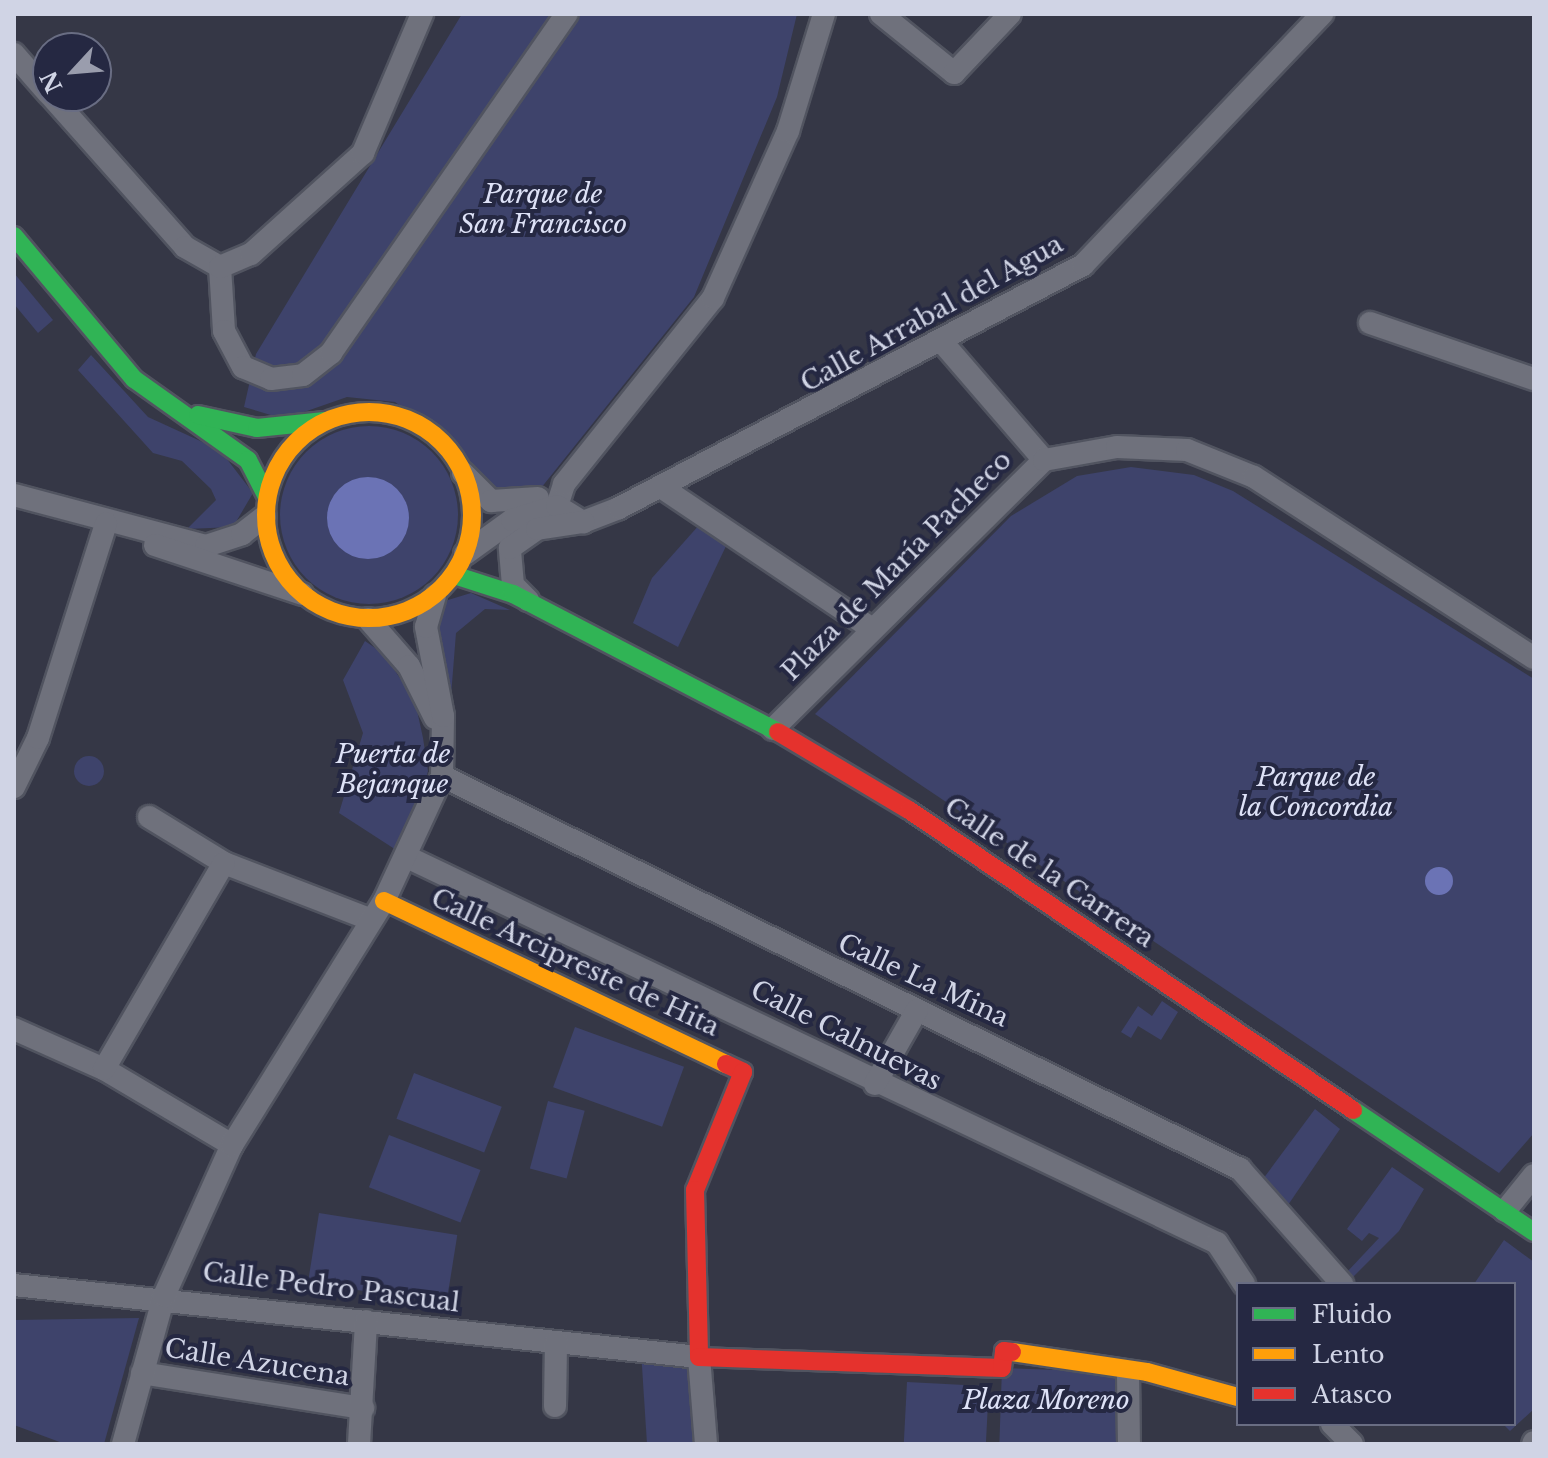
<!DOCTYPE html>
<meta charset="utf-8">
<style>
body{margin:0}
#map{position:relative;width:1548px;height:1458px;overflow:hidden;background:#353746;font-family:"Libre Baskerville",serif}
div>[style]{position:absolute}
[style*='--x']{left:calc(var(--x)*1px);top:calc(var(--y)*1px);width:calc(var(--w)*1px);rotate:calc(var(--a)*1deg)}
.green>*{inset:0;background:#3e436b;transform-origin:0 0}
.round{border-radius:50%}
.water>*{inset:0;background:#6b73b5}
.roads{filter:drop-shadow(2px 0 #515460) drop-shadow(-2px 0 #515460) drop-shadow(0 2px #515460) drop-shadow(0 -2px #515460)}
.street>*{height:22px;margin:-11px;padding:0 11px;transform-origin:11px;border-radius:11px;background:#6f717c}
.fast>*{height:18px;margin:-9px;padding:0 9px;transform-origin:9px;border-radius:9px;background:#30b455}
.slow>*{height:18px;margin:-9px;padding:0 9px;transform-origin:9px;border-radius:9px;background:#ff9f0a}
.slow>.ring{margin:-9px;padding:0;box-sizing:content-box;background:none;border:18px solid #ff9f0a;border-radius:50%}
.jam>*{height:18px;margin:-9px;padding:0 9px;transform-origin:9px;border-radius:9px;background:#e5322d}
span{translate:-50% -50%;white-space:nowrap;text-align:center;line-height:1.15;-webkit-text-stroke:8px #252842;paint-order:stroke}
.park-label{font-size:26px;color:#dee2f7;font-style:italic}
.street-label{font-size:26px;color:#d0d4e5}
.frame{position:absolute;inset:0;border:16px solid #d0d4e5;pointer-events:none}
.legend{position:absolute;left:1236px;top:1282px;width:280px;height:144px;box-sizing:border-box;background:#252842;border:2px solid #696d83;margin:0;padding:10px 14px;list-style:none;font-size:24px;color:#d0d4e5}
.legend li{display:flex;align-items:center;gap:16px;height:40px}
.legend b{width:40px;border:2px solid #696d83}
.north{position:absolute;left:32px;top:32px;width:80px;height:80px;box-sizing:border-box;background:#252842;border:2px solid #696d83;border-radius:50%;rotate:244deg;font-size:22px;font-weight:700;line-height:32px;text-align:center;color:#d0d4e5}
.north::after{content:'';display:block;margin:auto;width:28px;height:36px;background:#9a9dad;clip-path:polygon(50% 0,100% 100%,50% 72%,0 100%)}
</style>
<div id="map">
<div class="green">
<i style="clip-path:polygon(462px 14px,797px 14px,777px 97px,694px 297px,541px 488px,518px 499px,487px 488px,449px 440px,395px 402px,347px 397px,284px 419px,244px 407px,256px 354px)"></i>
<i style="clip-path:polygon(14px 273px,53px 320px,38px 333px,14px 304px)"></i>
<i style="clip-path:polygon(91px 355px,148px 417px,220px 450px,253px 493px,233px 527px,187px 529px,216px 500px,211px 489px,182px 461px,153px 453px,78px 370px)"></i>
<i class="round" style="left:280px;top:426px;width:178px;height:178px"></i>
<i style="clip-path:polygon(1131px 467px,1194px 475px,1233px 491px,1534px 679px,1534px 1133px,1499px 1173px,815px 714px,1011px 516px,1077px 476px)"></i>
<i style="clip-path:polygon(700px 524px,727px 544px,678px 647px,633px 623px,652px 578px)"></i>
<i style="clip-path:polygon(471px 593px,510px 610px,485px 609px,456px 633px,451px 696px,437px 618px,448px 600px)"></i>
<i style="clip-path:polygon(365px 641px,384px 654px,415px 701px,423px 738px,428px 771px,407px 857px,339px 813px,363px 733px,343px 680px)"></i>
<i class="round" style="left:74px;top:756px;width:30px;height:30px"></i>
<i style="clip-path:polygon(1162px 1001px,1178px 1012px,1161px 1040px,1138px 1026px,1131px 1038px,1121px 1032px,1138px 1006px,1152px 1016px)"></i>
<i style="left:575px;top:1027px;width:116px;height:64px;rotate:20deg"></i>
<i style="left:414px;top:1073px;width:94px;height:49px;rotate:21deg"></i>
<i style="left:548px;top:1101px;width:38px;height:70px;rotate:15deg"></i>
<i style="clip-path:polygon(1315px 1109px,1340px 1129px,1288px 1205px,1263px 1179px)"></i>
<i style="left:389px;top:1135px;width:98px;height:56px;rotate:21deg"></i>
<i style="clip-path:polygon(1392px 1167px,1424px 1189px,1399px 1231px,1352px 1278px,1347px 1272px,1379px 1238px,1369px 1233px,1362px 1241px,1347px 1229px)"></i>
<i style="left:319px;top:1213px;width:140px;height:70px;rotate:9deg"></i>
<i style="clip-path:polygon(1504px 1240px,1534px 1262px,1534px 1409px,1510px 1431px,1503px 1424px,1514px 1424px,1514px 1284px,1474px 1284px)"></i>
<i style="clip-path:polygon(139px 1318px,104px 1444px,65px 1444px,14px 1425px,14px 1320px)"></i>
<i style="clip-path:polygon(641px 1351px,699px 1357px,706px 1444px,647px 1444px)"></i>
<i style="left:1002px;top:1368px;width:126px;height:76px;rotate:2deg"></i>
<i style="left:907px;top:1382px;width:82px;height:62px;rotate:3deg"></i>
</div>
<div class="water">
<i class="round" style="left:327px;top:477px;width:82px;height:82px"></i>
<i class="round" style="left:1425px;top:867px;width:28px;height:28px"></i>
</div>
<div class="roads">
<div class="street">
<i style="--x:881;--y:14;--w:94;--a:38.9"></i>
<i style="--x:954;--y:73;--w:81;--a:-46.5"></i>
<i style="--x:14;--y:54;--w:52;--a:48.9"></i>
<i style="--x:51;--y:96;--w:202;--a:48.4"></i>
<i style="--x:185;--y:247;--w:40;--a:29.7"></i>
<i style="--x:220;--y:267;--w:64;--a:86.4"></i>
<i style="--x:224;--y:331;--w:41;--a:62.2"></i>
<i style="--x:243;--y:367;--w:30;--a:23"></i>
<i style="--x:271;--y:379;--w:32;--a:-7"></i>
<i style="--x:303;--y:375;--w:36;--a:-38"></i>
<i style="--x:331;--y:353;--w:413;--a:-55.2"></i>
<i style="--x:220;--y:267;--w:34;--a:-23"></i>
<i style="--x:251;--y:254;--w:151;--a:-42"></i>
<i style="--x:363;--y:153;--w:151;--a:-67"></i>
<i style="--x:1370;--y:323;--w:173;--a:18.9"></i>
<i style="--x:942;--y:342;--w:156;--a:49.2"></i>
<i style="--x:463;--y:473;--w:40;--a:45"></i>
<i style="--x:491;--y:501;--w:47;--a:-3.7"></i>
<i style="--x:661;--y:487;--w:254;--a:33.9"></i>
<i style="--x:14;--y:495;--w:199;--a:14.9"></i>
<i style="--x:206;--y:546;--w:38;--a:-18"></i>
<i style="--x:242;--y:534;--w:29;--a:-38"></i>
<i style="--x:557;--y:506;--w:23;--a:-72"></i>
<i style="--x:564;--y:484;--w:238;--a:-51.3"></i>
<i style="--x:713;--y:298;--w:183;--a:-65.8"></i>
<i style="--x:788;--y:131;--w:122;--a:-72.9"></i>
<i style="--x:155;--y:545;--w:155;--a:18.4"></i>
<i style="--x:465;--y:554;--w:58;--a:-35.9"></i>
<i style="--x:512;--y:520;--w:47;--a:-17.3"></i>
<i style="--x:557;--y:506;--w:31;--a:32"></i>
<i style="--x:583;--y:522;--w:39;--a:-21"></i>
<i style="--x:619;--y:508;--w:524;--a:-27.64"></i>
<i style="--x:1083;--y:265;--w:347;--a:-46.4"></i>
<i style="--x:528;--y:600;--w:21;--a:-135"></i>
<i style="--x:513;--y:585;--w:37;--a:-95"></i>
<i style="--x:510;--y:548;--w:33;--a:-35"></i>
<i style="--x:537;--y:529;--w:47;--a:-8.7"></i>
<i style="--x:368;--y:619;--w:62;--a:48.9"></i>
<i style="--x:409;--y:666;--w:58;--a:63.4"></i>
<i style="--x:773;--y:729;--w:382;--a:-44.8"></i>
<i style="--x:1044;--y:460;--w:74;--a:-10.1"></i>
<i style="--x:1117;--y:447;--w:70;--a:2.5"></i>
<i style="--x:1187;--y:450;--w:72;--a:21.9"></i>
<i style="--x:1254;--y:477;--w:333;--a:32.9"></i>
<i style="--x:442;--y:776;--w:890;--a:26.22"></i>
<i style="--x:1240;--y:1169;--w:154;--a:48.4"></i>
<i style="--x:14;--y:787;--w:55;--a:-63.9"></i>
<i style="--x:38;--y:738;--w:225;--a:-72.4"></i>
<i style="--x:149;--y:817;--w:88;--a:31.5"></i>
<i style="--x:224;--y:863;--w:155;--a:21.1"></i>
<i style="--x:407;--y:857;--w:897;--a:25.48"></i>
<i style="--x:1217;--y:1243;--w:49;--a:56.6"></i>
<i style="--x:14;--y:1029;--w:98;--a:24"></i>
<i style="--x:104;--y:1069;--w:149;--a:30.7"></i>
<i style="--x:104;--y:1069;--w:238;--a:-59.8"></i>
<i style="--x:875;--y:1084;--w:85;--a:-60.4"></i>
<i style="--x:1505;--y:1211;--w:46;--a:-51.1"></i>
<i style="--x:14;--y:1285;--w:689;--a:6"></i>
<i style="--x:699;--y:1357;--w:87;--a:85.4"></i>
<i style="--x:142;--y:1373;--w:224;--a:9"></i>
<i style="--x:1128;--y:1373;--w:71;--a:89.2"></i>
<i style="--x:555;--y:1406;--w:64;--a:-89.1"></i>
<i style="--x:1332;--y:1424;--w:28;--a:45"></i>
<i style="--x:123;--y:1444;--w:154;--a:-74.5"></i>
<i style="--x:164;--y:1296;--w:166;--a:-65.8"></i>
<i style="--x:232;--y:1145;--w:287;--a:-58.1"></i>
<i style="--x:384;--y:901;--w:138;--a:-65.1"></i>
<i style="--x:442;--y:776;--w:60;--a:-89"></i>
<i style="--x:443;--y:716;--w:91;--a:-100.8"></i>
<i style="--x:426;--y:627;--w:33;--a:-74"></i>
<i style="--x:359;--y:1444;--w:123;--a:-86.7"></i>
<i style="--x:1533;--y:1444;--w:2;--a:-63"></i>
</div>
<div class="fast">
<i style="--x:14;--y:236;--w:187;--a:50"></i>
<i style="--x:134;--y:379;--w:140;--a:35.4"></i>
<i style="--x:248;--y:460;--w:42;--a:62.8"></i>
<i style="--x:198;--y:415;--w:60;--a:12.4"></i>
<i style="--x:257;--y:428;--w:68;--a:-5.9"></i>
<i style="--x:454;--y:575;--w:62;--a:17.9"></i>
<i style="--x:513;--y:594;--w:299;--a:27.5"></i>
<i style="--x:1353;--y:1110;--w:218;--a:34"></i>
</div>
<div class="slow">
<i class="ring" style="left:266px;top:412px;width:188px;height:188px"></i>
<i style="--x:384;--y:901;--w:379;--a:25.5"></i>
<i style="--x:1012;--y:1352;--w:136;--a:8.4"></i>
<i style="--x:1147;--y:1372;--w:94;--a:15.4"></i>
</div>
<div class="jam">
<i style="--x:778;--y:732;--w:152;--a:30.8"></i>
<i style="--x:909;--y:810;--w:536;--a:34.05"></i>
<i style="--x:726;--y:1064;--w:19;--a:25"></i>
<i style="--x:743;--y:1072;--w:127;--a:112.1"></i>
<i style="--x:695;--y:1190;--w:167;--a:88.6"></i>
<i style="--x:699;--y:1357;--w:303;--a:2.1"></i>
<i style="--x:1002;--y:1368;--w:17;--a:-83"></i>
<i style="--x:1004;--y:1351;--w:8;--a:7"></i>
</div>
</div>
<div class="park-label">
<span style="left:543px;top:210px">Parque de<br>San Francisco</span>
<span style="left:393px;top:770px">Puerta de<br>Bejanque</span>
<span style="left:1316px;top:793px">Parque de<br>la Concordia</span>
<span style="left:1046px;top:1401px">Plaza Moreno</span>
</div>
<div class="street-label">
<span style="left:932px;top:314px;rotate:-29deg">Calle Arrabal del Agua</span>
<span style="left:897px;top:566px;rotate:-45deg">Plaza de María Pacheco</span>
<span style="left:1049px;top:873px;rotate:34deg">Calle de la Carrera</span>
<span style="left:575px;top:963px;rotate:25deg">Calle Arcipreste de Hita</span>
<span style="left:923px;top:981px;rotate:25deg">Calle La Mina</span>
<span style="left:846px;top:1036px;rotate:27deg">Calle Calnuevas</span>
<span style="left:331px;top:1288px;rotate:7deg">Calle Pedro Pascual</span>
<span style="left:257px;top:1363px;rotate:9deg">Calle Azucena</span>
</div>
<div class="frame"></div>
<ul class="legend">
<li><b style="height:10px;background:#30b455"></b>Fluido</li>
<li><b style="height:10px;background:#ff9f0a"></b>Lento</li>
<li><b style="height:10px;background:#e5322d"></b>Atasco</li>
</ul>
<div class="north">N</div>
</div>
